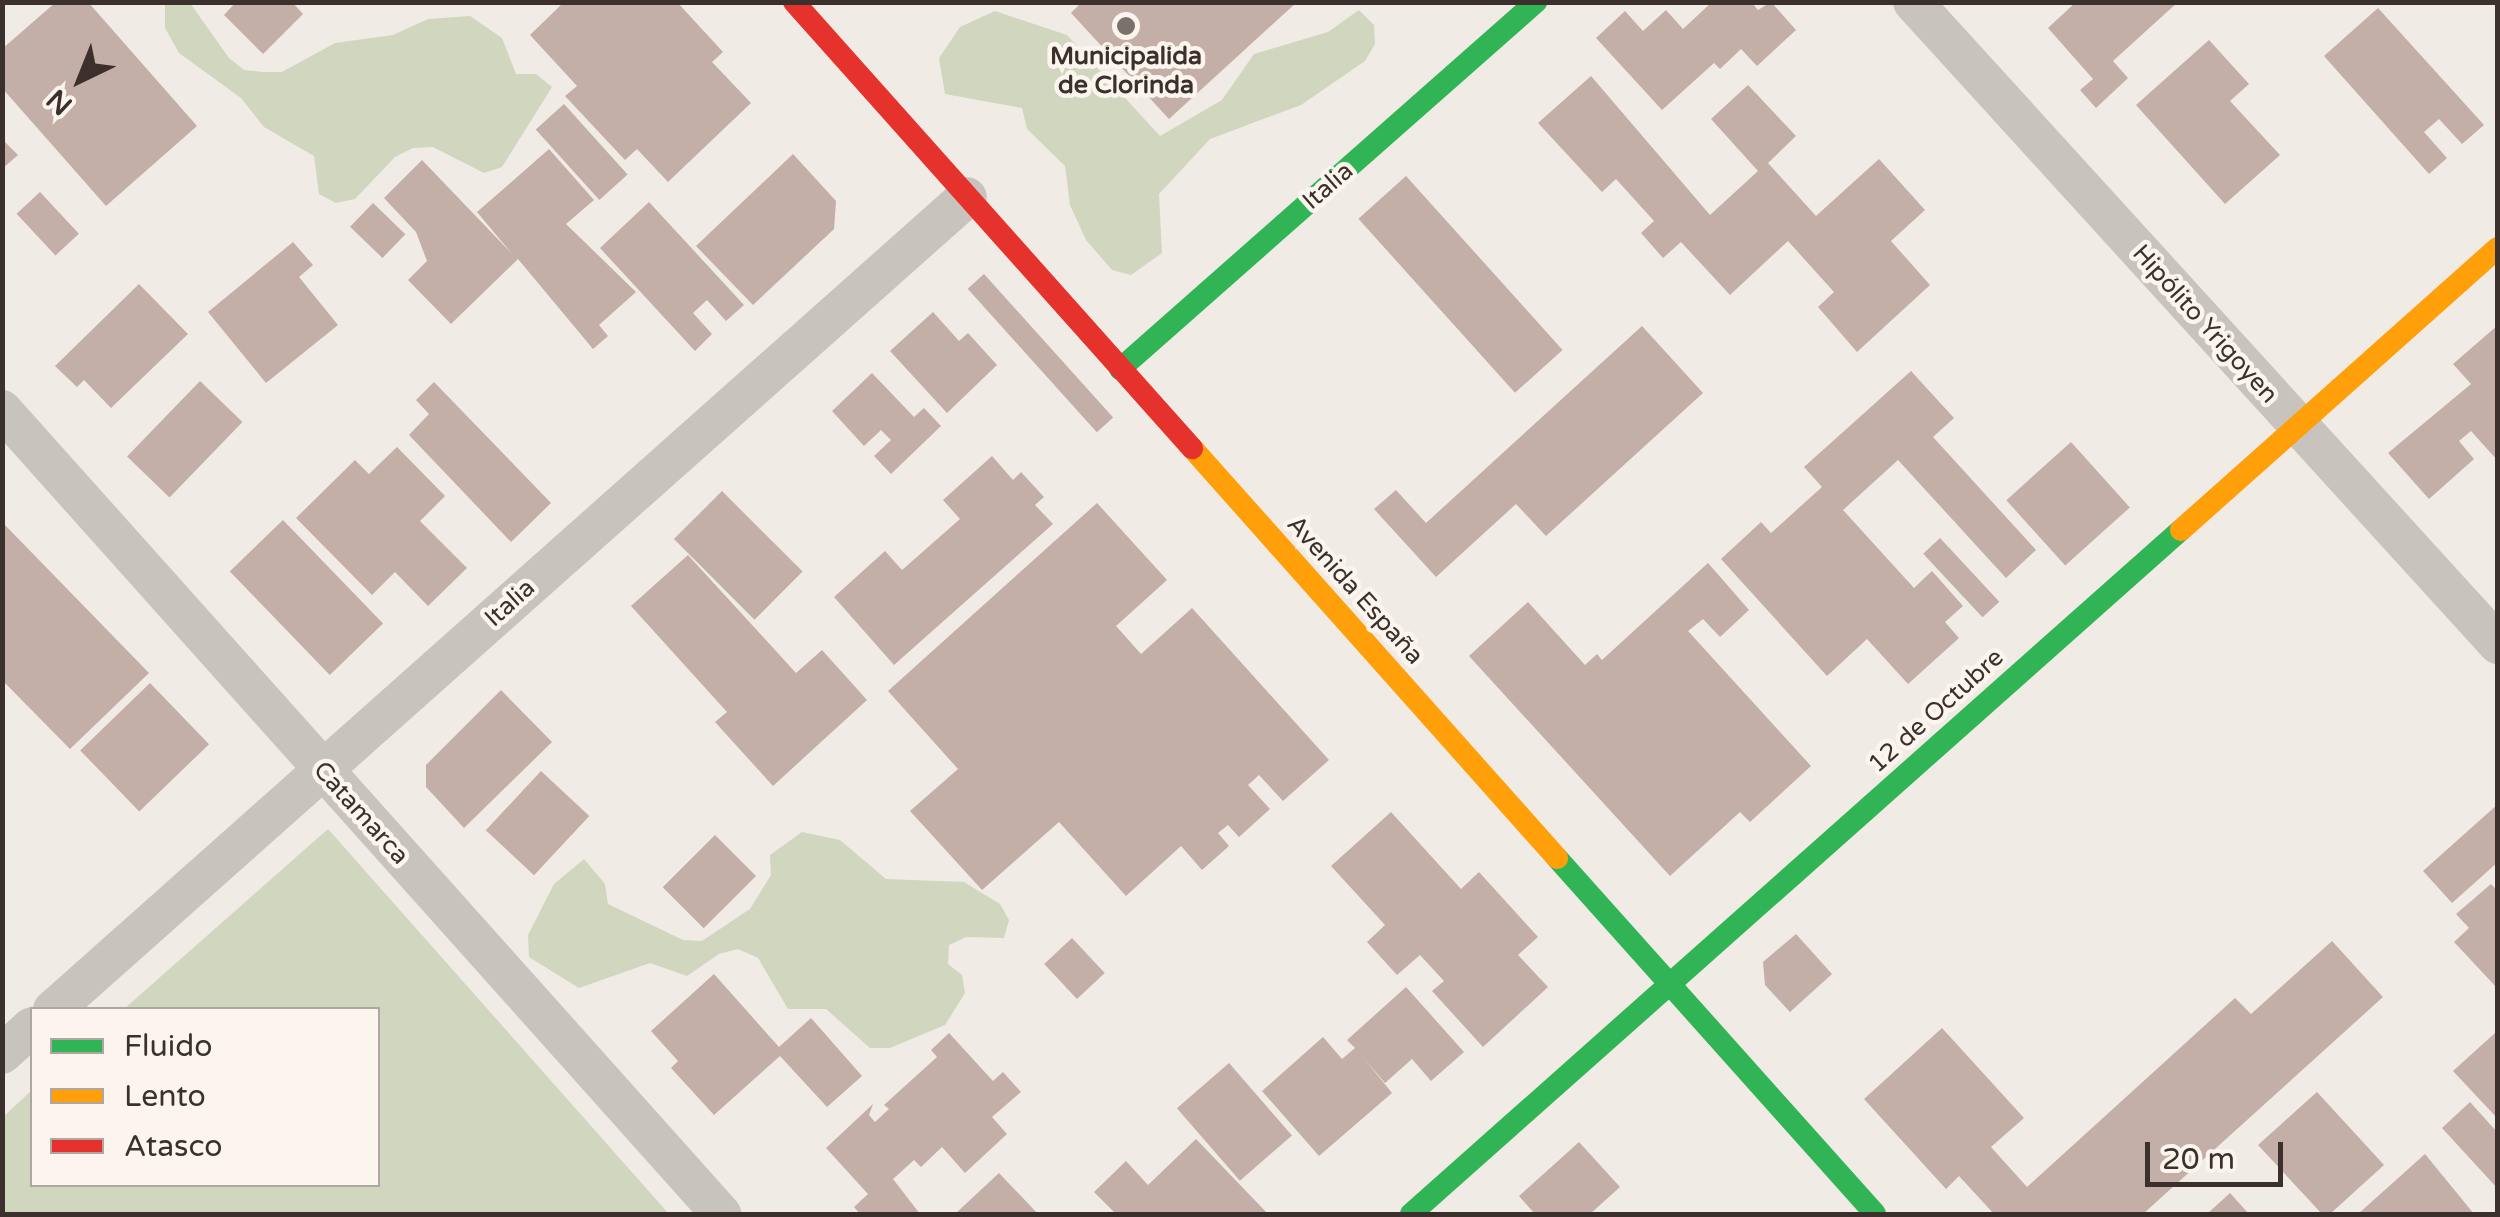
<!DOCTYPE html>
<meta charset="utf-8">
<style>
body{margin:0}
#map{position:relative;width:2500px;height:1217px;overflow:hidden;background:#f0ebe5;font-family:"Varela Round",sans-serif}
div>[style]{position:absolute}
[style*='--x']{left:calc(var(--x)*1px);top:calc(var(--y)*1px);width:calc(var(--w)*1px);rotate:calc(var(--a)*1deg)}
.green>*{inset:0;background:#d1d6bf}
.building>*{inset:0;background:#c3afa7;transform-origin:0 0}
.street>*{height:40px;margin:-20px;padding:0 20px;transform-origin:20px;border-radius:20px;background:#c9c3be}
.fast>*{height:22px;margin:-11px;padding:0 11px;transform-origin:11px;border-radius:11px;background:#30b455}
.slow>*{height:22px;margin:-11px;padding:0 11px;transform-origin:11px;border-radius:11px;background:#ff9f0a}
.jam>*{height:22px;margin:-11px;padding:0 11px;transform-origin:11px;border-radius:11px;background:#e5322d}
.dots>*{width:28px;height:28px;translate:-50% -50%;box-sizing:border-box;border:5px solid #fbf5ee;border-radius:50%}
span{translate:-50% -50%;white-space:nowrap;text-align:center;line-height:1.15;-webkit-text-stroke:9px #fbf5ee;paint-order:stroke}
.poi-label{font-size:25px;color:#3b302b;font-weight:700}
.street-label{font-size:25px;color:#3b302b}
.frame{position:absolute;inset:0;border:5px solid #3b302b;pointer-events:none}
.legend{position:absolute;left:30px;top:1007px;width:350px;height:180px;box-sizing:border-box;background:#fbf5ee;border:2px solid #aea6a0;margin:0;padding:12px 18px;list-style:none;font-size:30px;color:#3b302b}
.legend li{display:flex;align-items:center;gap:20px;height:50px}
.legend b{width:50px;border:2px solid #aea6a0}
.north{position:absolute;left:30px;top:30px;width:100px;height:100px;-webkit-text-stroke:8px #fbf5ee;paint-order:stroke;rotate:223deg;font-size:28px;font-weight:700;line-height:40px;text-align:center;color:#3b302b}
.north::after{content:'';display:block;margin:auto;width:35px;height:45px;background:#3b302b;clip-path:polygon(50% 0,100% 100%,50% 72%,0 100%)}
.scale{position:absolute;left:2145px;top:1142px;width:138px;height:45px;box-sizing:border-box;border:5px solid #3b302b;border-top:0;padding-left:12px;font-size:30px;line-height:35px;white-space:nowrap;color:#3b302b;-webkit-text-stroke:8px #fbf5ee;paint-order:stroke}
</style>
<div id="map">
<div class="green">
<i style="clip-path:polygon(165px 3px,190px 3px,229px 58px,244px 70px,263px 72px,282px 72px,335px 43px,393px 35px,428px 19px,470px 16px,502px 38px,516px 74px,536px 74px,552px 87px,502px 167px,484px 173px,433px 147px,413px 148px,395px 157px,355px 199px,336px 203px,319px 194px,314px 156px,264px 127px,241px 98px,179px 53px,165px 28px)"></i>
<i style="clip-path:polygon(1359px 10px,1374px 25px,1375px 44px,1365px 61px,1301px 105px,1210px 139px,1159px 194px,1162px 253px,1131px 275px,1112px 270px,1086px 240px,1070px 205px,1065px 166px,1027px 129px,1022px 108px,945px 94px,939px 58px,960px 27px,995px 11px,1067px 35px,1160px 136px,1222px 100px,1254px 54px,1328px 32px)"></i>
<i style="clip-path:polygon(328px 829px,669px 1214px,3px 1214px,3px 1117px,32px 1090px,32px 1184px,378px 1184px,378px 1010px,124px 1009px)"></i>
<i style="clip-path:polygon(802px 832px,840px 840px,886px 879px,964px 882px,1000px 904px,1009px 920px,1004px 938px,966px 937px,949px 945px,948px 964px,962px 975px,965px 993px,945px 1025px,890px 1048px,870px 1048px,826px 1009px,788px 1009px,758px 958px,738px 949px,719px 954px,687px 976px,650px 963px,579px 988px,529px 957px,528px 935px,554px 884px,584px 859px,605px 884px,608px 904px,683px 940px,702px 941px,750px 909px,771px 875px,770px 855px)"></i>
</div>
<div class="building">
<i style="clip-path:polygon(56px 2px,88px 2px,197px 126px,106px 206px,2px 88px,2px 49px)"></i>
<i style="clip-path:polygon(236px 2px,292px 2px,303px 14px,263px 54px,224px 15px)"></i>
<i style="clip-path:polygon(564px 2px,677px 2px,723px 52px,712px 62px,751px 103px,668px 182px,637px 149px,625px 160px,565px 96px,577px 86px,530px 35px)"></i>
<i style="clip-path:polygon(1082px 2px,1297px 2px,1169px 119px,1071px 13px)"></i>
<i style="clip-path:polygon(1712px 2px,1751px 2px,1758px 10px,1771px 2px,1796px 30px,1757px 66px,1741px 49px,1720px 69px,1714px 63px,1662px 110px,1596px 38px,1625px 11px,1643px 31px,1666px 10px,1683px 29px)"></i>
<i style="clip-path:polygon(2076px 2px,2178px 2px,2113px 61px,2128px 78px,2096px 108px,2080px 90px,2093px 79px,2048px 28px)"></i>
<i style="clip-path:polygon(2378px 8px,2484px 125px,2462px 144px,2439px 119px,2424px 132px,2447px 158px,2429px 174px,2324px 56px)"></i>
<i style="clip-path:polygon(2209px 40px,2249px 84px,2230px 101px,2280px 155px,2225px 204px,2136px 105px)"></i>
<i style="clip-path:polygon(1591px 76px,1710px 215px,1758px 171px,1711px 119px,1748px 85px,1796px 136px,1768px 163px,1816px 216px,1879px 159px,1925px 210px,1891px 241px,1930px 285px,1857px 352px,1818px 307px,1834px 292px,1788px 241px,1730px 295px,1681px 242px,1663px 258px,1641px 233px,1654px 221px,1616px 179px,1602px 192px,1538px 123px)"></i>
<i style="left:564px;top:104px;width:95px;height:38px;rotate:48deg"></i>
<i style="clip-path:polygon(2px 139px,18px 155px,2px 169px)"></i>
<i style="clip-path:polygon(549px 149px,594px 200px,566px 224px,636px 292px,599px 325px,608px 336px,593px 349px,518px 259px,451px 324px,408px 280px,427px 261px,416px 232px,384px 198px,422px 160px,513px 255px,477px 212px)"></i>
<i style="clip-path:polygon(793px 154px,836px 201px,834px 229px,753px 305px,696px 246px)"></i>
<i style="left:1406px;top:176px;width:234px;height:64px;rotate:48deg"></i>
<i style="left:40px;top:192px;width:57px;height:32px;rotate:47deg"></i>
<i style="clip-path:polygon(649px 202px,744px 305px,726px 321px,707px 300px,693px 313px,712px 334px,695px 351px,600px 248px)"></i>
<i style="left:373px;top:203px;width:45px;height:33px;rotate:44deg"></i>
<i style="clip-path:polygon(293px 242px,313px 265px,299px 277px,338px 325px,266px 383px,208px 312px)"></i>
<i style="left:984px;top:274px;width:193px;height:22px;rotate:48deg"></i>
<i style="clip-path:polygon(139px 284px,188px 334px,111px 408px,84px 380px,77px 387px,55px 366px)"></i>
<i style="clip-path:polygon(933px 312px,959px 341px,968px 333px,997px 365px,947px 413px,890px 351px)"></i>
<i style="clip-path:polygon(2498px 325px,2498px 461px,2471px 431px,2459px 441px,2474px 459px,2429px 499px,2388px 453px,2471px 384px,2453px 364px)"></i>
<i style="clip-path:polygon(1642px 326px,1703px 393px,1546px 536px,1516px 504px,1436px 577px,1374px 509px,1396px 490px,1426px 523px)"></i>
<i style="clip-path:polygon(1911px 371px,1954px 418px,1933px 437px,2036px 550px,2006px 578px,1898px 460px,1843px 510px,1914px 588px,1932px 571px,1963px 606px,1945px 622px,1959px 638px,1908px 684px,1867px 639px,1827px 676px,1721px 559px,1761px 522px,1771px 533px,1822px 487px,1804px 467px)"></i>
<i style="clip-path:polygon(872px 373px,914px 417px,924px 408px,941px 426px,891px 474px,874px 456px,891px 440px,881px 430px,864px 446px,832px 411px)"></i>
<i style="left:200px;top:381px;width:59px;height:105px;rotate:44deg"></i>
<i style="clip-path:polygon(434px 382px,551px 503px,511px 542px,409px 435px,429px 414px,416px 400px)"></i>
<i style="left:2071px;top:442px;width:88px;height:87px;rotate:48deg"></i>
<i style="clip-path:polygon(397px 447px,445px 496px,420px 521px,467px 568px,428px 606px,395px 572px,372px 595px,296px 518px,355px 460px,369px 474px)"></i>
<i style="clip-path:polygon(992px 456px,1013px 480px,1021px 472px,1044px 497px,1035px 505px,1053px 524px,894px 665px,834px 597px,885px 551px,902px 570px,960px 519px,943px 500px)"></i>
<i style="left:722px;top:491px;width:114px;height:68px;rotate:45deg"></i>
<i style="clip-path:polygon(1097px 503px,1167px 580px,1116px 626px,1141px 654px,1192px 608px,1329px 760px,1283px 801px,1259px 775px,1248px 785px,1270px 809px,1239px 837px,1228px 825px,1218px 833px,1229px 846px,1202px 870px,1181px 846px,1126px 896px,1059px 822px,982px 890px,910px 811px,958px 769px,888px 691px)"></i>
<i style="left:283px;top:520px;width:144px;height:74px;rotate:46deg"></i>
<i style="clip-path:polygon(2px 522px,149px 673px,70px 749px,2px 680px)"></i>
<i style="left:1940px;top:538px;width:87px;height:23px;rotate:47deg"></i>
<i style="clip-path:polygon(688px 555px,796px 673px,822px 650px,867px 700px,773px 786px,715px 722px,727px 712px,631px 606px)"></i>
<i style="clip-path:polygon(1708px 563px,1749px 610px,1720px 637px,1703px 619px,1688px 631px,1811px 766px,1750px 822px,1740px 812px,1670px 876px,1469px 656px,1528px 602px,1585px 665px,1597px 654px,1602px 660px)"></i>
<i style="left:150px;top:683px;width:85px;height:97px;rotate:46deg"></i>
<i style="clip-path:polygon(501px 690px,552px 742px,464px 828px,426px 787px,426px 765px)"></i>
<i style="left:541px;top:771px;width:66px;height:81px;rotate:43deg"></i>
<i style="clip-path:polygon(2498px 804px,2498px 862px,2452px 903px,2423px 871px)"></i>
<i style="clip-path:polygon(1391px 812px,1461px 889px,1479px 872px,1538px 937px,1518px 955px,1548px 987px,1483px 1047px,1432px 991px,1444px 981px,1420px 955px,1397px 975px,1367px 942px,1385px 925px,1331px 866px)"></i>
<i style="left:715px;top:835px;width:58px;height:74px;rotate:45deg"></i>
<i style="clip-path:polygon(2491px 884px,2498px 891px,2498px 989px,2454px 942px,2469px 928px,2456px 914px)"></i>
<i style="clip-path:polygon(1796px 934px,1832px 974px,1790px 1012px,1765px 985px,1763px 962px)"></i>
<i style="left:1072px;top:938px;width:48px;height:38px;rotate:47deg"></i>
<i style="clip-path:polygon(2332px 941px,2383px 997px,2143px 1214px,1994px 1214px,1959px 1176px,1946px 1189px,1864px 1099px,1942px 1028px,2024px 1118px,1991px 1147px,2027px 1187px,2235px 998px,2251px 1014px)"></i>
<i style="clip-path:polygon(714px 974px,779px 1047px,811px 1018px,862px 1076px,827px 1107px,780px 1056px,714px 1115px,671px 1068px,678px 1061px,651px 1031px)"></i>
<i style="clip-path:polygon(1406px 987px,1464px 1052px,1431px 1081px,1412px 1059px,1385px 1083px,1362px 1056px,1392px 1093px,1319px 1156px,1262px 1091px,1323px 1037px,1342px 1059px,1355px 1048px,1347px 1040px)"></i>
<i style="clip-path:polygon(949px 1033px,993px 1081px,1003px 1072px,1021px 1092px,992px 1117px,1007px 1134px,965px 1173px,942px 1147px,921px 1167px,914px 1160px,893px 1179px,920px 1214px,860px 1214px,854px 1207px,868px 1194px,826px 1148px,873px 1104px,869px 1115px,875px 1122px,889px 1109px,884px 1105px,937px 1057px,931px 1050px)"></i>
<i style="clip-path:polygon(2495px 1033px,2498px 1035px,2498px 1119px,2453px 1071px)"></i>
<i style="left:1229px;top:1063px;width:96px;height:69px;rotate:49deg"></i>
<i style="clip-path:polygon(2317px 1092px,2384px 1165px,2330px 1214px,2322px 1214px,2258px 1145px)"></i>
<i style="clip-path:polygon(2470px 1102px,2498px 1133px,2498px 1189px,2442px 1128px)"></i>
<i style="clip-path:polygon(1196px 1139px,1268px 1214px,1116px 1214px,1094px 1192px,1126px 1161px,1148px 1185px)"></i>
<i style="clip-path:polygon(1579px 1142px,1620px 1187px,1590px 1214px,1535px 1214px,1519px 1196px)"></i>
<i style="clip-path:polygon(2425px 1154px,2474px 1214px,2358px 1214px)"></i>
<i style="clip-path:polygon(999px 1173px,1038px 1214px,955px 1214px)"></i>
<i style="clip-path:polygon(2230px 1193px,2249px 1214px,2207px 1214px)"></i>
</div>
<div class="street">
<i style="--x:1913;--y:2;--w:869;--a:47.66"></i>
<i style="--x:2;--y:410;--w:1079;--a:48.19"></i>
<i style="--x:53;--y:1010;--w:1223;--a:-41.65"></i>
<i style="--x:2;--y:1054;--w:40;--a:-42"></i>
</div>
<div class="fast">
<i style="--x:1120;--y:369;--w:555;--a:-41.42"></i>
<i style="--x:1557;--y:858;--w:477;--a:48.2"></i>
<i style="--x:1411;--y:1214;--w:1030;--a:-41.62"></i>
</div>
<div class="slow">
<i style="--x:1192;--y:448;--w:549;--a:48.32"></i>
<i style="--x:2181;--y:530;--w:424;--a:-41.7"></i>
</div>
<div class="jam">
<i style="--x:794;--y:2;--w:598;--a:48.26"></i>
</div>
<div class="dots">
<i style="left:1126px;top:26px;background:#7a716c"></i>
</div>
<div class="poi-label">
<span style="left:1126px;top:71px">Municipalida<br>de Clorinda</span>
</div>
<div class="street-label">
<span style="left:1328px;top:186px;rotate:-41deg">Italia</span>
<span style="left:2205px;top:324px;rotate:48deg">Hipólito Yrigoyen</span>
<span style="left:1355px;top:590px;rotate:48deg">Avenida España</span>
<span style="left:510px;top:603px;rotate:-42deg">Italia</span>
<span style="left:1936px;top:711px;rotate:-42deg">12 de Octubre</span>
<span style="left:361px;top:813px;rotate:48deg">Catamarca</span>
</div>
<div class="frame"></div>
<ul class="legend">
<li><b style="height:12px;background:#30b455"></b>Fluido</li>
<li><b style="height:12px;background:#ff9f0a"></b>Lento</li>
<li><b style="height:12px;background:#e5322d"></b>Atasco</li>
</ul>
<div class="north">N</div>
<div class="scale">20 m</div>
</div>
